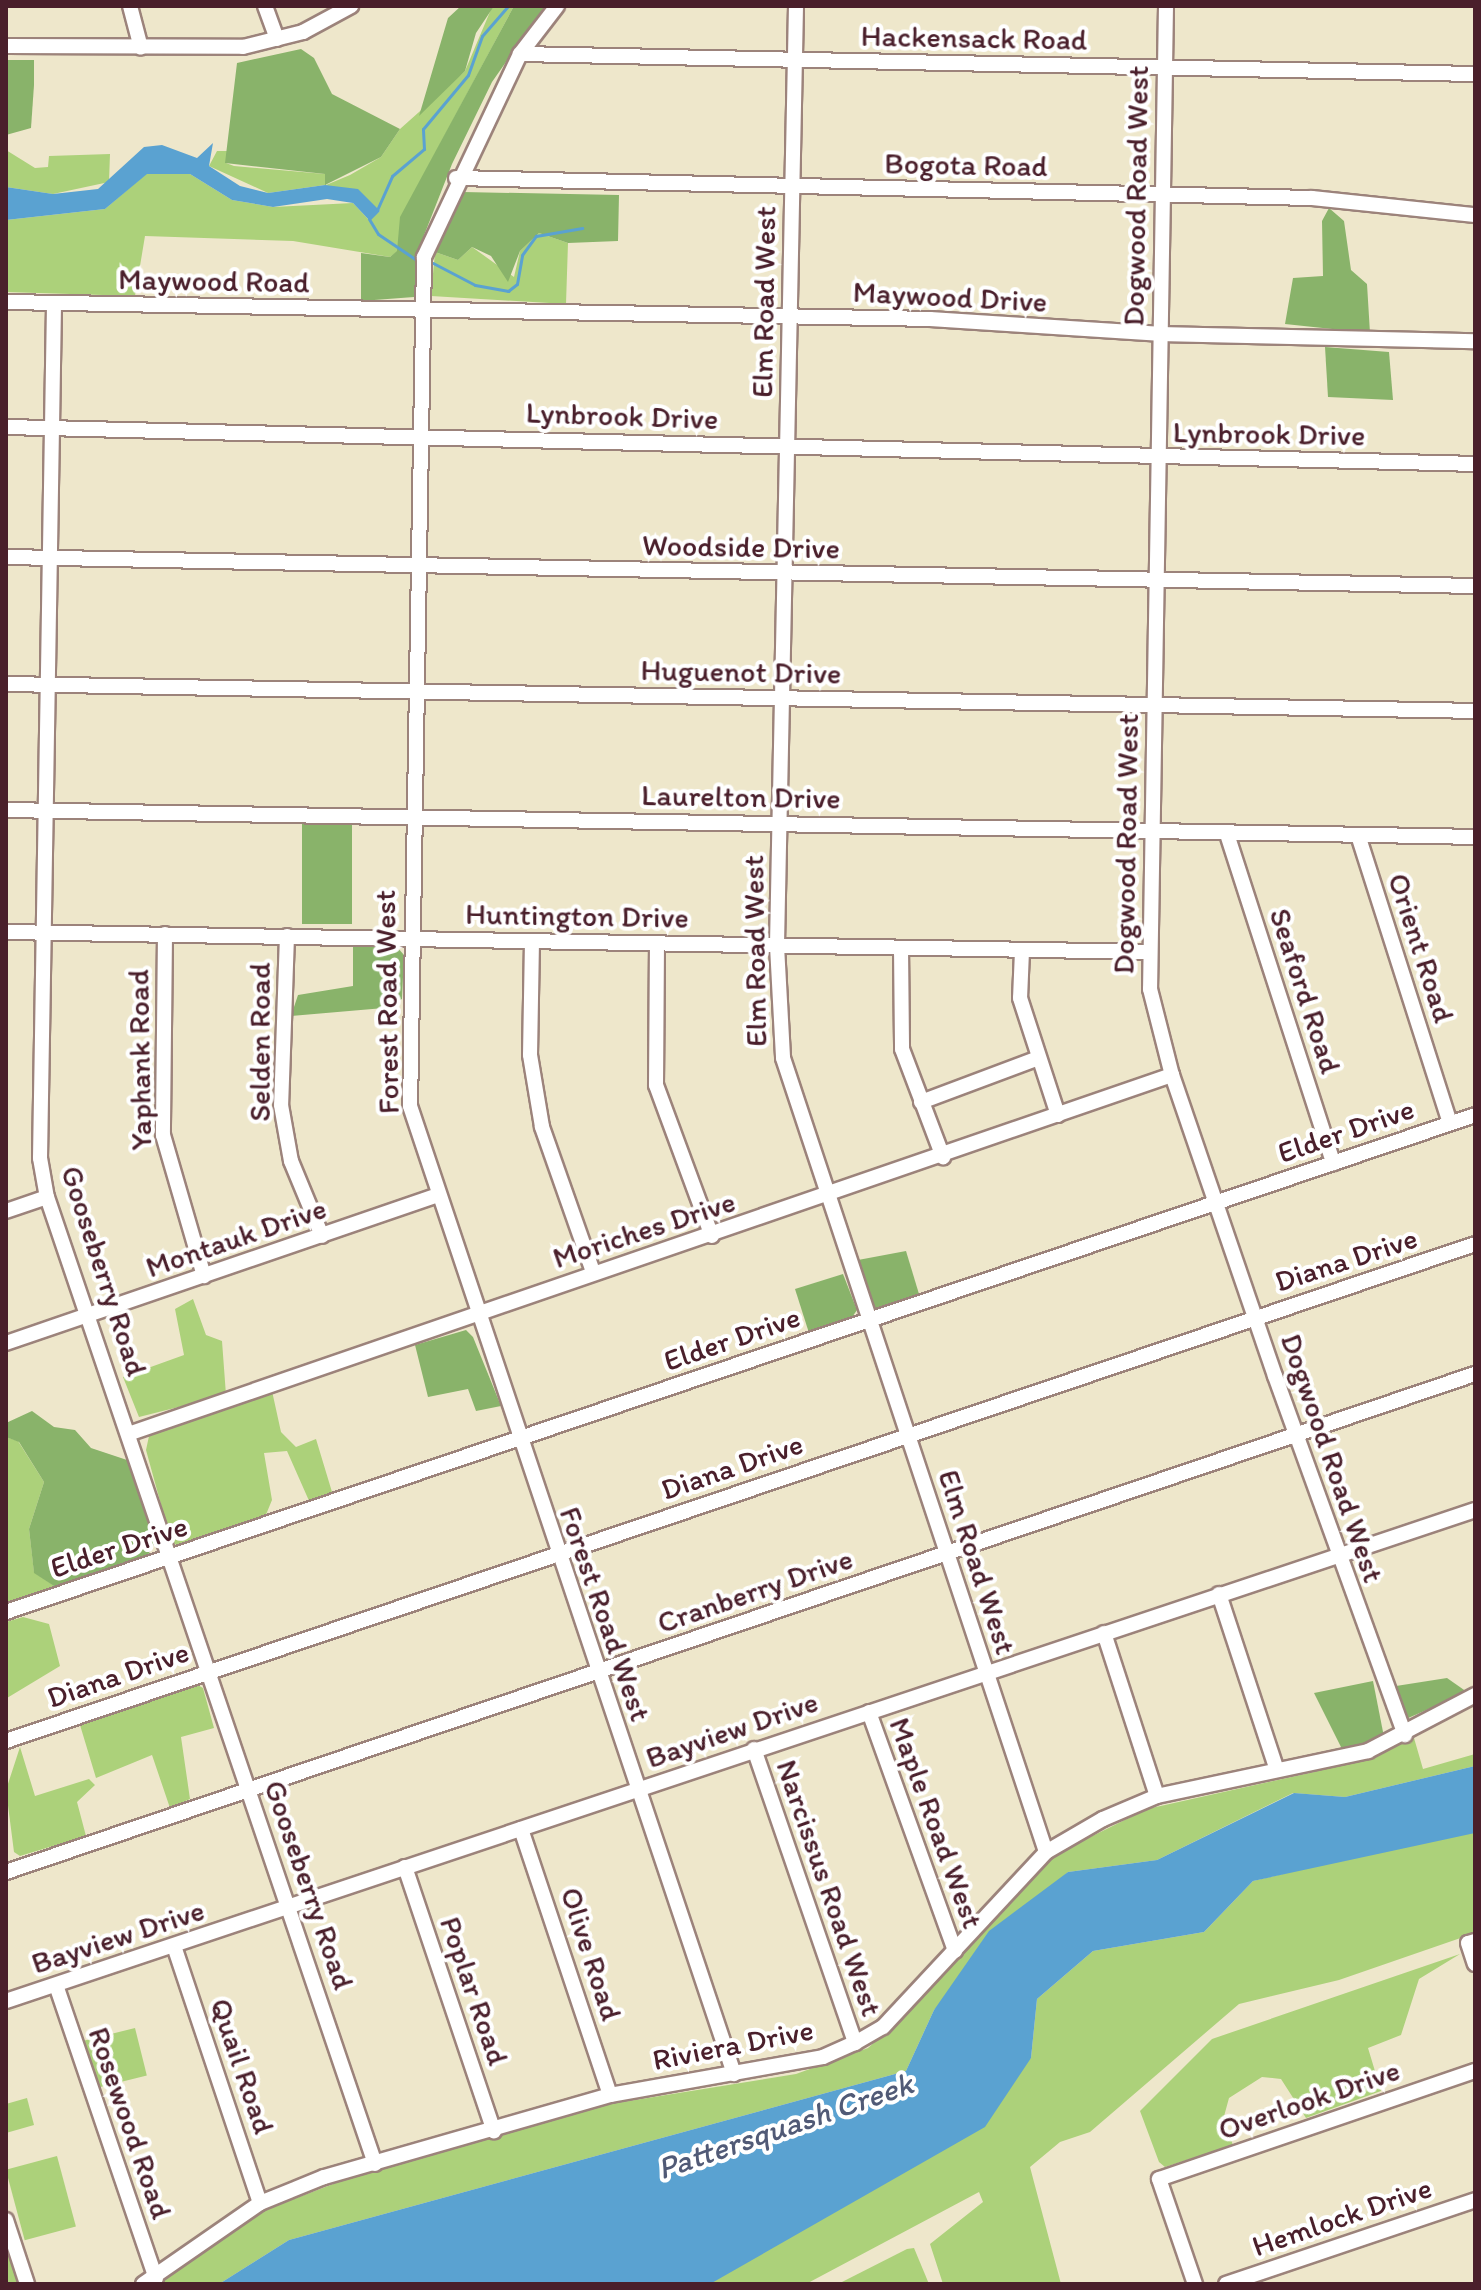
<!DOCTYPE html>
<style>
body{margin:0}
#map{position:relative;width:1481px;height:2290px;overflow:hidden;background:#eee7cb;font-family:Itim,sans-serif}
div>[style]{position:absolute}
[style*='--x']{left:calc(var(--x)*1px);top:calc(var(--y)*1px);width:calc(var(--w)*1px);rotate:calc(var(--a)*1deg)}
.green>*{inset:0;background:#acd17a;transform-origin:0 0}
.forest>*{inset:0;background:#89b36a;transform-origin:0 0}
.water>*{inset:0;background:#5aa2d1}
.stream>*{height:3px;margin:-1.5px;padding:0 1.5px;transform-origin:1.5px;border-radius:1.5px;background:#5aa2d1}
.roads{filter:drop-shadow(2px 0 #9c837b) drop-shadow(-2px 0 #9c837b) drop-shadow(0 2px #9c837b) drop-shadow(0 -2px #9c837b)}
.minor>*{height:14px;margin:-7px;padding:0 7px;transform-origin:7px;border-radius:7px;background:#fff}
span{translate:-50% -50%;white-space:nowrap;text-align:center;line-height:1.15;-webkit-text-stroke:8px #fff;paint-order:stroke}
.street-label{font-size:30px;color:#4a1f2b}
.water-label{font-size:32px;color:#515a76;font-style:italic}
.frame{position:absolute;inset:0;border:8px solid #4a1f2b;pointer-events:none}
</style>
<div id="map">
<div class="green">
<i style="clip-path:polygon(514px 6px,401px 217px,398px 251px,390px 257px,293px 241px,145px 236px,135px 296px,6px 292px,6px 220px,105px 209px,146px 174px,190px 174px,232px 200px,273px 207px,353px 203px,369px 220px,380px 211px,325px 185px,268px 193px,209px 166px,217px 151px,230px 151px,226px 163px,234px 166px,325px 174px,326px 185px,350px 175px,381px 157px,400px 129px,465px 71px,492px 7px)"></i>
<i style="clip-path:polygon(6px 150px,35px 168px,48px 167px,49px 156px,110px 154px,109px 182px,53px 194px,6px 187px)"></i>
<i style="clip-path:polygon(539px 233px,568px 243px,566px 304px,431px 296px,435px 252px,458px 260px,472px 247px,514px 277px,520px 251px)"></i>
<i style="clip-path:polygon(193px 1299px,206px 1335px,222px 1341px,226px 1395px,139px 1417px,123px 1377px,184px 1355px,175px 1309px)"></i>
<i style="clip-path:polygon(272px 1391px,281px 1432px,296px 1447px,316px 1439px,332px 1492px,310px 1503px,287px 1451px,264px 1453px,272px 1500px,265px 1517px,180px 1548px,171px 1541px,146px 1450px,149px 1436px)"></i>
<i style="clip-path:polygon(6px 1437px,18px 1441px,44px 1482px,29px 1529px,34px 1572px,57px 1588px,6px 1605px)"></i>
<i style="clip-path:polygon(23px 1617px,49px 1624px,60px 1666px,7px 1698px,6px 1720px,6px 1622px)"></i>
<i style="clip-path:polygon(194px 1683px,203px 1688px,214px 1728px,181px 1737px,190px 1799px,170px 1808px,152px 1755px,96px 1778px,80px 1725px)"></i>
<i style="clip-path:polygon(1414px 1738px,1423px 1769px,1475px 1754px,1475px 1766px,1345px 1797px,1293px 1793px,1157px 1860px,1068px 1872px,934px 2010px,906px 2071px,289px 2240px,219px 2284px,149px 2284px,260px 2212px,341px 2181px,567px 2111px,796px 2074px,868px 2048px,910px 2010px,998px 1903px,1056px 1854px,1147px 1809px,1314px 1772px)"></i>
<i style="clip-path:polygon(20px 1747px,35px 1796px,89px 1779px,95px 1785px,77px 1802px,86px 1836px,20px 1856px,14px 1852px,6px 1790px)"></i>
<i style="clip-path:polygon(1455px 1832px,1475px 1833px,1475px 1933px,1339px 1980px,1239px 2004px,1090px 2132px,1060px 2142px,1030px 2167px,1061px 2284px,943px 2284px,930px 2244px,983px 2202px,979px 2192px,806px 2284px,703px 2284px,1031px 2058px,1037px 1999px,1093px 1951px,1204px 1932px,1253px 1881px)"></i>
<i style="clip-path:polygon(1460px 1954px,1419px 1979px,1401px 2035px,1368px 2048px,1381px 2091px,1306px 2118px,1281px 2079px,1262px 2077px,1229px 2098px,1223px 2120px,1233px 2145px,1165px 2167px,1159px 2162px,1140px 2111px,1212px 2039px)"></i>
<i style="left:135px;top:2028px;width:49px;height:52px;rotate:76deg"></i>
<i style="clip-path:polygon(27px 2098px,34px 2125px,6px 2133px,6px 2104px)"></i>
<i style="left:57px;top:2156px;width:73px;height:53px;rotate:75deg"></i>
<i style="clip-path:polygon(6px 2246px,19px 2284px,6px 2284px)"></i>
<i style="clip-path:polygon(914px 2248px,929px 2284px,838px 2284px,907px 2249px)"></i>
</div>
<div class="forest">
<i style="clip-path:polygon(461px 6px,494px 6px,476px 33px,465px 71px,419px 116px,448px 18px)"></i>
<i style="clip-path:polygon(514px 6px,545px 6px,492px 82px,452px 164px,421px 243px,414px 297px,361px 301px,361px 253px,390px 257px,397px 251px,400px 217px)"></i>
<i style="clip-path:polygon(301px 49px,314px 58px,332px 94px,400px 129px,381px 157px,325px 185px,325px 174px,225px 163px,237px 63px)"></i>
<i style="clip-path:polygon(6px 60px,34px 60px,34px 85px,31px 128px,6px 135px)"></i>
<i style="clip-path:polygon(463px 192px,619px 195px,618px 241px,568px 243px,539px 233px,520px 251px,508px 282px,491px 256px,472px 247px,458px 260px,435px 252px)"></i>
<i style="clip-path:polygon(1329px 208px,1344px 221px,1351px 270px,1367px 284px,1370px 333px,1285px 324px,1293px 278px,1323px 276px,1322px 221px)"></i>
<i style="clip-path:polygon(1325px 347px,1389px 352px,1393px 400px,1328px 397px)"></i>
<i style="left:302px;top:824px;width:50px;height:100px"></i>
<i style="clip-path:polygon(353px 944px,397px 947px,404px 955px,402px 999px,384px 1008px,291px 1016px,298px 995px,353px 986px)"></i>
<i style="clip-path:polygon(906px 1251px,919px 1294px,874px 1309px,858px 1260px)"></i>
<i style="clip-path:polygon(843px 1274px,857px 1310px,848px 1323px,809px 1333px,795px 1289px)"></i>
<i style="clip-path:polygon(466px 1330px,473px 1337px,501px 1406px,476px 1411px,468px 1389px,428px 1397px,415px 1345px)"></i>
<i style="clip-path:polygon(32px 1411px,54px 1427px,75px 1430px,91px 1448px,130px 1461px,155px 1542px,148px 1555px,57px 1588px,34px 1573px,29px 1529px,44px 1482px,19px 1442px,6px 1437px,6px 1423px)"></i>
<i style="clip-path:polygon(1447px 1678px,1467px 1692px,1406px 1719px,1397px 1712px,1396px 1686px)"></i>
<i style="clip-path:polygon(1373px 1681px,1384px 1737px,1344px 1753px,1314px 1693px)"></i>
</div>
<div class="water">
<i style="clip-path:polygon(213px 143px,209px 166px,240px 186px,268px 193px,325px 185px,358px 189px,380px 211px,370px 221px,353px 203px,327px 199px,273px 207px,232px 200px,190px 174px,147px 174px,105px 209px,6px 220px,6px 187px,53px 194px,98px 189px,144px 147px,162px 145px,197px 158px)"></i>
<i style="clip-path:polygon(1475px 1766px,1475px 1833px,1253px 1881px,1204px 1932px,1093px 1951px,1037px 1999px,1031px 2058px,985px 2127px,710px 2284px,219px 2284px,289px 2240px,906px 2071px,934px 2010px,989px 1931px,1068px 1872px,1157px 1860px,1294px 1793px,1345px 1797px)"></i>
</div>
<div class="stream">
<i style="--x:377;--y:210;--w:37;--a:-66"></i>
<i style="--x:392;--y:176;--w:42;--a:-40.2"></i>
<i style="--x:424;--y:149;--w:20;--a:-93"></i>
<i style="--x:423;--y:129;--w:70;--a:-50.2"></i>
<i style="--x:468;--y:75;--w:41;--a:-70.3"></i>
<i style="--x:482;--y:36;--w:40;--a:-49"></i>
<i style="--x:369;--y:219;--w:17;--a:59"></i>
<i style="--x:378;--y:234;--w:45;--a:34"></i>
<i style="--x:433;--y:263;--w:47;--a:27.6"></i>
<i style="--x:475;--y:285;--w:34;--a:10"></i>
<i style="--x:508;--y:291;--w:11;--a:-38"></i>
<i style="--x:517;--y:284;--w:29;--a:-80"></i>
<i style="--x:522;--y:255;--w:24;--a:-54"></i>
<i style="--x:536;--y:236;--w:47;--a:-9.9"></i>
</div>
<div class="roads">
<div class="minor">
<i style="--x:130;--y:6;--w:43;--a:75.3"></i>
<i style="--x:265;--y:6;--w:35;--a:70"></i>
<i style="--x:557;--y:6;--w:61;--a:127.6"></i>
<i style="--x:520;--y:54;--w:225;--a:115.3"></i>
<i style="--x:424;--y:257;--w:849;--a:90.94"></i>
<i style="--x:410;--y:1106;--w:1021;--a:71.49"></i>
<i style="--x:796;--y:6;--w:940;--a:91.16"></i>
<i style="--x:777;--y:946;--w:112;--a:86.9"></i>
<i style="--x:783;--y:1058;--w:836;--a:71.67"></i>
<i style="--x:1166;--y:6;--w:983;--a:90.93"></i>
<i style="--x:1150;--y:989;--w:89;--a:75.7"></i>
<i style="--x:1172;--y:1075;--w:318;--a:71.1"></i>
<i style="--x:1275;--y:1376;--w:382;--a:70.1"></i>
<i style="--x:6;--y:46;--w:237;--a:0.2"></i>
<i style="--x:243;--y:47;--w:62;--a:-14"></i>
<i style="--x:303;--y:32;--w:55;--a:-28.4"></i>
<i style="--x:520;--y:54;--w:955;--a:1.2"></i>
<i style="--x:456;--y:178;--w:856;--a:1.34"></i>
<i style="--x:1312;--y:198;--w:164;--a:6"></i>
<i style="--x:6;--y:302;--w:924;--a:1.05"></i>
<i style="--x:930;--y:319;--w:229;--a:3.7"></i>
<i style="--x:1159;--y:334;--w:316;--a:1.3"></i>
<i style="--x:54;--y:305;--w:853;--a:90.94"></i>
<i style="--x:40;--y:1158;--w:40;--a:80"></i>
<i style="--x:47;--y:1197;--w:1021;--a:71.26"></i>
<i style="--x:6;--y:427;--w:1469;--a:1.44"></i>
<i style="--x:6;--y:557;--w:1469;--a:1.13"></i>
<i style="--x:6;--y:684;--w:1469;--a:1.05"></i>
<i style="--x:6;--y:810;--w:1469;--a:1.05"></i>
<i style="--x:1227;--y:834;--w:346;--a:72.1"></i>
<i style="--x:1358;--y:835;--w:302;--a:72.3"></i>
<i style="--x:6;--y:932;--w:1142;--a:1"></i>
<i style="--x:165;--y:934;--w:201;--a:90.6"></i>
<i style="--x:163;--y:1135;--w:147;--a:73.8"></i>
<i style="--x:287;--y:936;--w:169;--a:92"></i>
<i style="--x:281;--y:1105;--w:57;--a:79.9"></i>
<i style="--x:291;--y:1161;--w:81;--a:67.5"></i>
<i style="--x:532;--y:941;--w:114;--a:91"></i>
<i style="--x:530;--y:1055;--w:73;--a:80.5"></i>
<i style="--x:542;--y:1127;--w:154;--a:70.6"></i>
<i style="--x:657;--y:943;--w:142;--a:90.4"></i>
<i style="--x:656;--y:1085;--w:161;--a:69.7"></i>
<i style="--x:901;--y:948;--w:101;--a:89.4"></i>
<i style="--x:902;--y:1049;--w:116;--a:69.2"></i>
<i style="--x:1022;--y:951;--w:47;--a:92.4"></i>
<i style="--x:1020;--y:998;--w:123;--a:72"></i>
<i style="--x:921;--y:1102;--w:123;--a:-20.5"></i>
<i style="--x:6;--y:1211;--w:43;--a:-18.9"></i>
<i style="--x:6;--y:1343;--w:454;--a:-18.9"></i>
<i style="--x:131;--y:1433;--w:1101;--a:-18.98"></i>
<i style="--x:1219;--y:1594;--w:185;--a:71.8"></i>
<i style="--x:6;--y:1612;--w:1551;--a:-18.69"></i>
<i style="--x:1104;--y:1633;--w:171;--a:72"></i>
<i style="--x:869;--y:1712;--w:254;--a:70.2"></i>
<i style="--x:6;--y:1741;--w:1551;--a:-18.69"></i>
<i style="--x:754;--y:1749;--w:311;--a:71"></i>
<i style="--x:521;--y:1829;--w:280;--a:71.5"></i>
<i style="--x:405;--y:1867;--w:279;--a:71.4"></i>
<i style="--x:6;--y:1872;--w:1551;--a:-18.73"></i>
<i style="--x:1475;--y:1941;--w:7;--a:164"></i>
<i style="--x:1468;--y:1943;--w:22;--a:72"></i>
<i style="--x:174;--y:1946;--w:271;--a:71.5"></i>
<i style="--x:56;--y:1985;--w:310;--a:71.2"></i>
<i style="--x:6;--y:2001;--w:1549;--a:-18.48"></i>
<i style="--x:6;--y:2220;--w:67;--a:71.8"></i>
<i style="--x:143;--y:2284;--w:142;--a:-34.7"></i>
<i style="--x:260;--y:2203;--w:69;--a:-22.1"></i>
<i style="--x:324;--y:2177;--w:298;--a:-16"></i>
<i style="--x:610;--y:2095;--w:216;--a:-10.1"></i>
<i style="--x:823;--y:2057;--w:35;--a:-24"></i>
<i style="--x:855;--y:2043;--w:32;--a:-30"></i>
<i style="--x:883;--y:2027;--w:239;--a:-47"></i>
<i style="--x:1046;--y:1852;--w:66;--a:-30.1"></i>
<i style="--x:1103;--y:1819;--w:59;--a:-23.1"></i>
<i style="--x:1157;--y:1796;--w:216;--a:-12"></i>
<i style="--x:1368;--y:1751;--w:121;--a:-27.6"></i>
<i style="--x:1195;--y:2284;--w:111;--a:-108.9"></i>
<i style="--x:1159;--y:2179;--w:334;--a:-18.9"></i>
<i style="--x:1226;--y:2284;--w:263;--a:-18.6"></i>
</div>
</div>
<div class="street-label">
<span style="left:974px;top:38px;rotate:1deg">Hackensack Road</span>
<span style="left:966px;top:165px;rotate:1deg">Bogota Road</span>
<span style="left:1136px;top:196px;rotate:-89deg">Dogwood Road West</span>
<span style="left:214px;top:281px;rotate:1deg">Maywood Road</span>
<span style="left:950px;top:297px;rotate:3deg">Maywood Drive</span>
<span style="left:764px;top:302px;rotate:-89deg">Elm Road West</span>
<span style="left:622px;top:416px;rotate:2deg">Lynbrook Drive</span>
<span style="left:1269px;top:434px;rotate:1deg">Lynbrook Drive</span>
<span style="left:741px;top:547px;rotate:1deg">Woodside Drive</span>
<span style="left:741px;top:672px;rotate:1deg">Huguenot Drive</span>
<span style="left:741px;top:797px;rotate:1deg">Laurelton Drive</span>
<span style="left:1126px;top:844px;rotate:-89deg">Dogwood Road West</span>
<span style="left:577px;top:916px;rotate:1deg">Huntington Drive</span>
<span style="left:1421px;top:948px;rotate:72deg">Orient Road</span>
<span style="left:755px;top:951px;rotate:-91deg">Elm Road West</span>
<span style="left:1305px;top:991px;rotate:72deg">Seaford Road</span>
<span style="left:387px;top:1002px;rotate:-91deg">Forest Road West</span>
<span style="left:260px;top:1042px;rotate:-90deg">Selden Road</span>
<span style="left:140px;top:1060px;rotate:-91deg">Yaphank Road</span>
<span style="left:1346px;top:1131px;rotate:-19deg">Elder Drive</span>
<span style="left:644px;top:1230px;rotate:-18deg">Moriches Drive</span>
<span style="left:236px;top:1238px;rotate:-19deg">Montauk Drive</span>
<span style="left:1346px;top:1260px;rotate:-18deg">Diana Drive</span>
<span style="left:104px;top:1271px;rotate:72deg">Gooseberry Road</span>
<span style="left:732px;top:1339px;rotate:-19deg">Elder Drive</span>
<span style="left:1332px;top:1458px;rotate:71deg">Dogwood Road West</span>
<span style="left:732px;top:1467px;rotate:-19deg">Diana Drive</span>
<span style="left:119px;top:1547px;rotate:-18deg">Elder Drive</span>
<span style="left:977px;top:1562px;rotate:72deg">Elm Road West</span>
<span style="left:755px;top:1591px;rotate:-19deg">Cranberry Drive</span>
<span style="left:605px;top:1614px;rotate:71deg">Forest Road West</span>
<span style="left:118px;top:1675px;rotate:-19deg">Diana Drive</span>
<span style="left:732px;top:1730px;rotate:-19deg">Bayview Drive</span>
<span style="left:936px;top:1823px;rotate:70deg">Maple Road West</span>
<span style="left:309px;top:1885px;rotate:71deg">Gooseberry Road</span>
<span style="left:829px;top:1888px;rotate:71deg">Narcissus Road West</span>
<span style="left:118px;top:1937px;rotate:-18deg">Bayview Drive</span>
<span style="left:591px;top:1954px;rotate:72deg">Olive Road</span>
<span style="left:474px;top:1991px;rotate:71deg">Poplar Road</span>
<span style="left:733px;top:2045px;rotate:-11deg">Riviera Drive</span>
<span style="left:242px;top:2066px;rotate:71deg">Quail Road</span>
<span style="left:1309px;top:2100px;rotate:-19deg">Overlook Drive</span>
<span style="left:130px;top:2123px;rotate:71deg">Rosewood Road</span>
<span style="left:1342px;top:2217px;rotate:-19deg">Hemlock Drive</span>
</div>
<div class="water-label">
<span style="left:785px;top:2126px;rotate:-19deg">Pattersquash Creek</span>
</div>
<div class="frame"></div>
</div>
